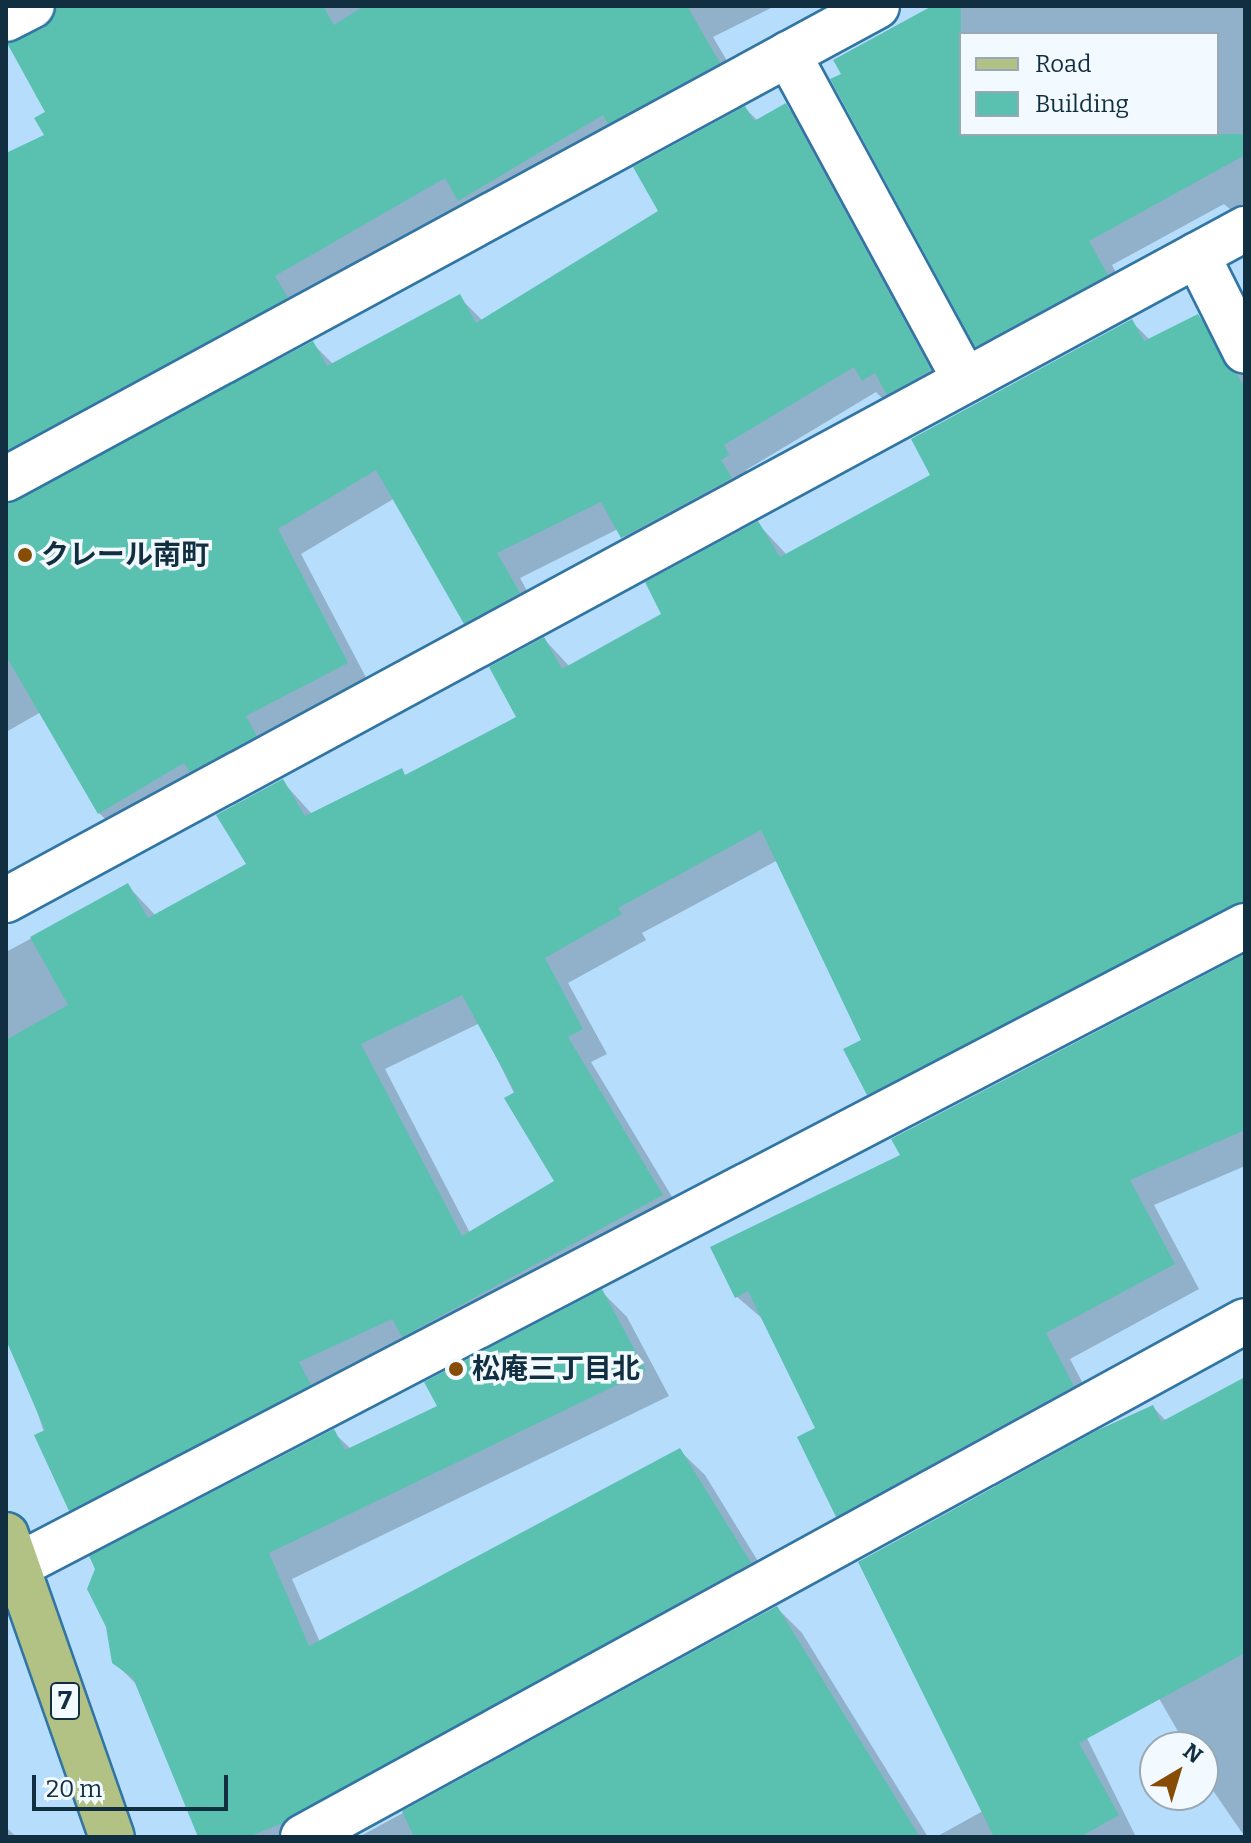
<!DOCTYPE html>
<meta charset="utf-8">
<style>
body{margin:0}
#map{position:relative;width:1251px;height:1843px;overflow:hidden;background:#b6ddfc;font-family:Bitter,"Noto Sans JP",serif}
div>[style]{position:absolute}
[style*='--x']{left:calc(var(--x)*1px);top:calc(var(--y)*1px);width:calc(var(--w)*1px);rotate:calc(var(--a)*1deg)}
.shadow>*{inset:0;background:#0003}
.building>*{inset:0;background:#5ac1b1}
.roads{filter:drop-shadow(2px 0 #3175a3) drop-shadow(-2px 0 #3175a3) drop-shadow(0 2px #3175a3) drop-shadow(0 -2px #3175a3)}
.minor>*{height:44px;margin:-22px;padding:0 22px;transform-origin:22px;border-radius:22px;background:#fff}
.major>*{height:44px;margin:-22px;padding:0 22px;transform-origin:22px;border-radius:22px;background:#b2c184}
.dots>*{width:22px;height:22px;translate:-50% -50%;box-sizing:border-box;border:4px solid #f3faff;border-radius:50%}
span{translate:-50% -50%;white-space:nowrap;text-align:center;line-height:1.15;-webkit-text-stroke:7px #f3faff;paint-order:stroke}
.shield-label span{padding:2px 6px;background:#f3faff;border:2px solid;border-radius:6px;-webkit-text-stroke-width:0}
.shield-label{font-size:26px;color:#122f42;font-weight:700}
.poi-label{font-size:28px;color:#122f42;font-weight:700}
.left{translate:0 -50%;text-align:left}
.frame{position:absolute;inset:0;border:8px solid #122f42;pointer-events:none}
.legend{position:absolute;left:959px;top:32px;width:260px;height:104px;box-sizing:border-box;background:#f3faff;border:2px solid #99a9b3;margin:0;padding:10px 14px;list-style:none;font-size:24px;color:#122f42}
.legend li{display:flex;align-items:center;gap:16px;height:40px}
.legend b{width:40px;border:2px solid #99a9b3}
.north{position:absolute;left:1139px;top:1731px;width:80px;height:80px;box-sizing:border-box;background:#f3faff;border:2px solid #99a9b3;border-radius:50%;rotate:38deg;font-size:22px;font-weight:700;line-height:32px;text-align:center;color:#122f42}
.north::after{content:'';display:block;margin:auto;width:28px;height:36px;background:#874c05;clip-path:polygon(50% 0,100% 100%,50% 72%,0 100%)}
.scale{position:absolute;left:32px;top:1775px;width:196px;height:36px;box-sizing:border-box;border:4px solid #122f42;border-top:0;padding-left:10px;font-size:24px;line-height:28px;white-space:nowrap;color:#122f42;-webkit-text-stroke:6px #f3faff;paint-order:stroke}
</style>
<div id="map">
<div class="shadow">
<i style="clip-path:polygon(56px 6px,775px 6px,713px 37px,743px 88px,484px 224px,464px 204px,372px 255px,18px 481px,6px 502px,6px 210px,113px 253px,15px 43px,54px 22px)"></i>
<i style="clip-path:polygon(evenodd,936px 6px,1245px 6px,1245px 222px,1224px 204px,1112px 265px,1130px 300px,1001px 370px,977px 345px,936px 6px,961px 34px,1217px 34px,1217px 134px,961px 134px,961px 34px)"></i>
<i style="clip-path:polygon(786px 106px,810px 130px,954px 395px,888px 404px,876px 392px,746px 470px,752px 480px,647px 562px,618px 529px,520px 578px,542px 618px,490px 647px,466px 622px,395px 498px,301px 554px,371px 687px,124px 837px,99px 813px,41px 712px,6px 732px,6px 503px,18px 503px,312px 343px,334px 365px,459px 297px,483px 321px,661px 212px,745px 108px,758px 121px)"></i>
<i style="clip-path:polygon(evenodd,1198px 316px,1245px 374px,1245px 936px,894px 1118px,869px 1093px,864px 1040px,778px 860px,642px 933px,646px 940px,568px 983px,607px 1054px,591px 1062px,686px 1220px,95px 1535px,70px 1510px,6px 1318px,6px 952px,128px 886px,156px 916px,249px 865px,282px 781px,312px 814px,401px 771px,407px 777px,518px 717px,544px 639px,570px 667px,664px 614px,758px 524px,787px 555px,933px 476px,1131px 321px,1150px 340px,1198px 316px,480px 1023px,557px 1182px,470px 1233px,385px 1069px,480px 1023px)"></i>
<i style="clip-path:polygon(1245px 956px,1245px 1166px,1154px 1205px,1199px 1289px,1070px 1359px,1098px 1412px,862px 1540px,837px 1515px,818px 1429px,764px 1320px,736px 1296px,903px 1156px)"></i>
<i style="clip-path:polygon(602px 1292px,627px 1317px,669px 1396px,292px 1579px,320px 1642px,679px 1450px,705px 1475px,775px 1589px,321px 1837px,200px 1837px,139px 1687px,114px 1662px,333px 1432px,351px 1449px,439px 1407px)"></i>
<i style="clip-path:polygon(1245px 1379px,1245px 1837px,1203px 1776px,1203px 1747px,1187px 1747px,1074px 1551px,1011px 1585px,1136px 1837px,936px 1837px,983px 1811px,861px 1562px,1098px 1432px,1153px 1407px,1166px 1421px)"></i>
<i style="clip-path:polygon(777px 1608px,802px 1633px,928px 1837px,359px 1837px)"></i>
<i style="clip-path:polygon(6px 1827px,16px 1837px,6px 1837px)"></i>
</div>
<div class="building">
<i style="clip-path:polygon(57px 6px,323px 6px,334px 25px,364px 6px,687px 6px,720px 63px,608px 124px,603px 115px,458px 201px,445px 178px,275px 276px,288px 298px,6px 451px,6px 153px,44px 135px,34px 118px,45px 112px,7px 43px,44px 28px)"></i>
<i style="clip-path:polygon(932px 6px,961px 6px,961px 134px,1245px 134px,1245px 155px,1089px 241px,1108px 275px,975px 347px,830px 79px,841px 74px,833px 60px)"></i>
<i style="clip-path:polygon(786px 103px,931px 370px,887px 395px,875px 373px,862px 381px,854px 367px,724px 445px,729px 455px,721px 460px,732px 478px,621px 538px,601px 502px,497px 553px,520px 593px,464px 624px,376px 470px,278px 529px,348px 663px,246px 716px,257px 736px,190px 772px,184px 763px,98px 814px,6px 656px,6px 504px,313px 341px,327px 366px,460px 294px,476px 323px,658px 211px,633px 167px,745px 106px,754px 121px)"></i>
<i style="clip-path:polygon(evenodd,1198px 314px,1245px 387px,1245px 901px,867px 1095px,843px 1049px,861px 1040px,761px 830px,618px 908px,622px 914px,545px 958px,583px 1029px,568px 1037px,663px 1195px,402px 1337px,392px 1319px,299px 1362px,311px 1385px,69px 1511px,34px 1435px,45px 1430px,6px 1340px,6px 1040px,68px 1005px,30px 937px,128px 883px,148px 918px,246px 864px,216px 815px,283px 779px,305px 816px,402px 768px,405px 775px,516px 717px,489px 667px,544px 637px,562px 669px,661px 614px,645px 582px,758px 521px,780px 557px,930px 475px,911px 439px,1132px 319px,1144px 341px,1198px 314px,462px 995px,515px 1092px,504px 1098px,554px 1181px,462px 1236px,361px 1044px,462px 995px)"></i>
<i style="clip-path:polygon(1245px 954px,1245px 1130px,1130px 1180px,1175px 1264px,1046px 1333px,1074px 1386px,836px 1517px,797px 1437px,815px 1428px,748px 1291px,735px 1298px,710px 1247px,900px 1155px,891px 1139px)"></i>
<i style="clip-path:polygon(602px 1289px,646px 1371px,269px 1553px,309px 1646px,680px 1448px,751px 1563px,283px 1823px,248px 1837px,198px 1837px,133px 1678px,112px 1663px,106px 1627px,87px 1589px,95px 1569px,89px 1556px,334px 1429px,345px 1450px,437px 1406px,424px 1382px)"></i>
<i style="clip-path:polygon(1245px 1377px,1245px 1653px,1079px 1743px,1119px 1815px,1080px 1837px,994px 1837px,858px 1562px,1098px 1430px,1153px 1405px,1161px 1422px)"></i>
<i style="clip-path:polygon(777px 1606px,920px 1837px,414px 1837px,402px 1811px)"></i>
</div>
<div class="roads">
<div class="minor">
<i style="--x:6;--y:19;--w:29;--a:-27"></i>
<i style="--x:788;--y:54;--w:371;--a:61.5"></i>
<i style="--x:1197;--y:255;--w:107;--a:63.4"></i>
<i style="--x:6;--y:479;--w:991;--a:-28.5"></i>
<i style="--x:6;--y:900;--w:1409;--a:-28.44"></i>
<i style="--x:17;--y:1566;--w:1385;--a:-27.53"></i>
<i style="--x:303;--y:1837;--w:1074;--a:-28.71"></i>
</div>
<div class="major">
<i style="--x:6;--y:1535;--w:320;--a:70.7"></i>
</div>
</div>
<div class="dots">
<i style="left:25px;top:555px;background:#874c05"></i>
<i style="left:456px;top:1369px;background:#874c05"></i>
</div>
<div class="shield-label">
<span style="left:65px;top:1701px">7</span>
</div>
<div class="poi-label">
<span class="left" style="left:41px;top:555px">クレール南町</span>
<span class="left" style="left:472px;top:1369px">松庵三丁目北</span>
</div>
<div class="frame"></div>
<ul class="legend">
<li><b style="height:10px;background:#b2c184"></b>Road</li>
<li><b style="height:22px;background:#5ac1b1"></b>Building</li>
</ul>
<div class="north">N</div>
<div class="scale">20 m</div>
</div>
